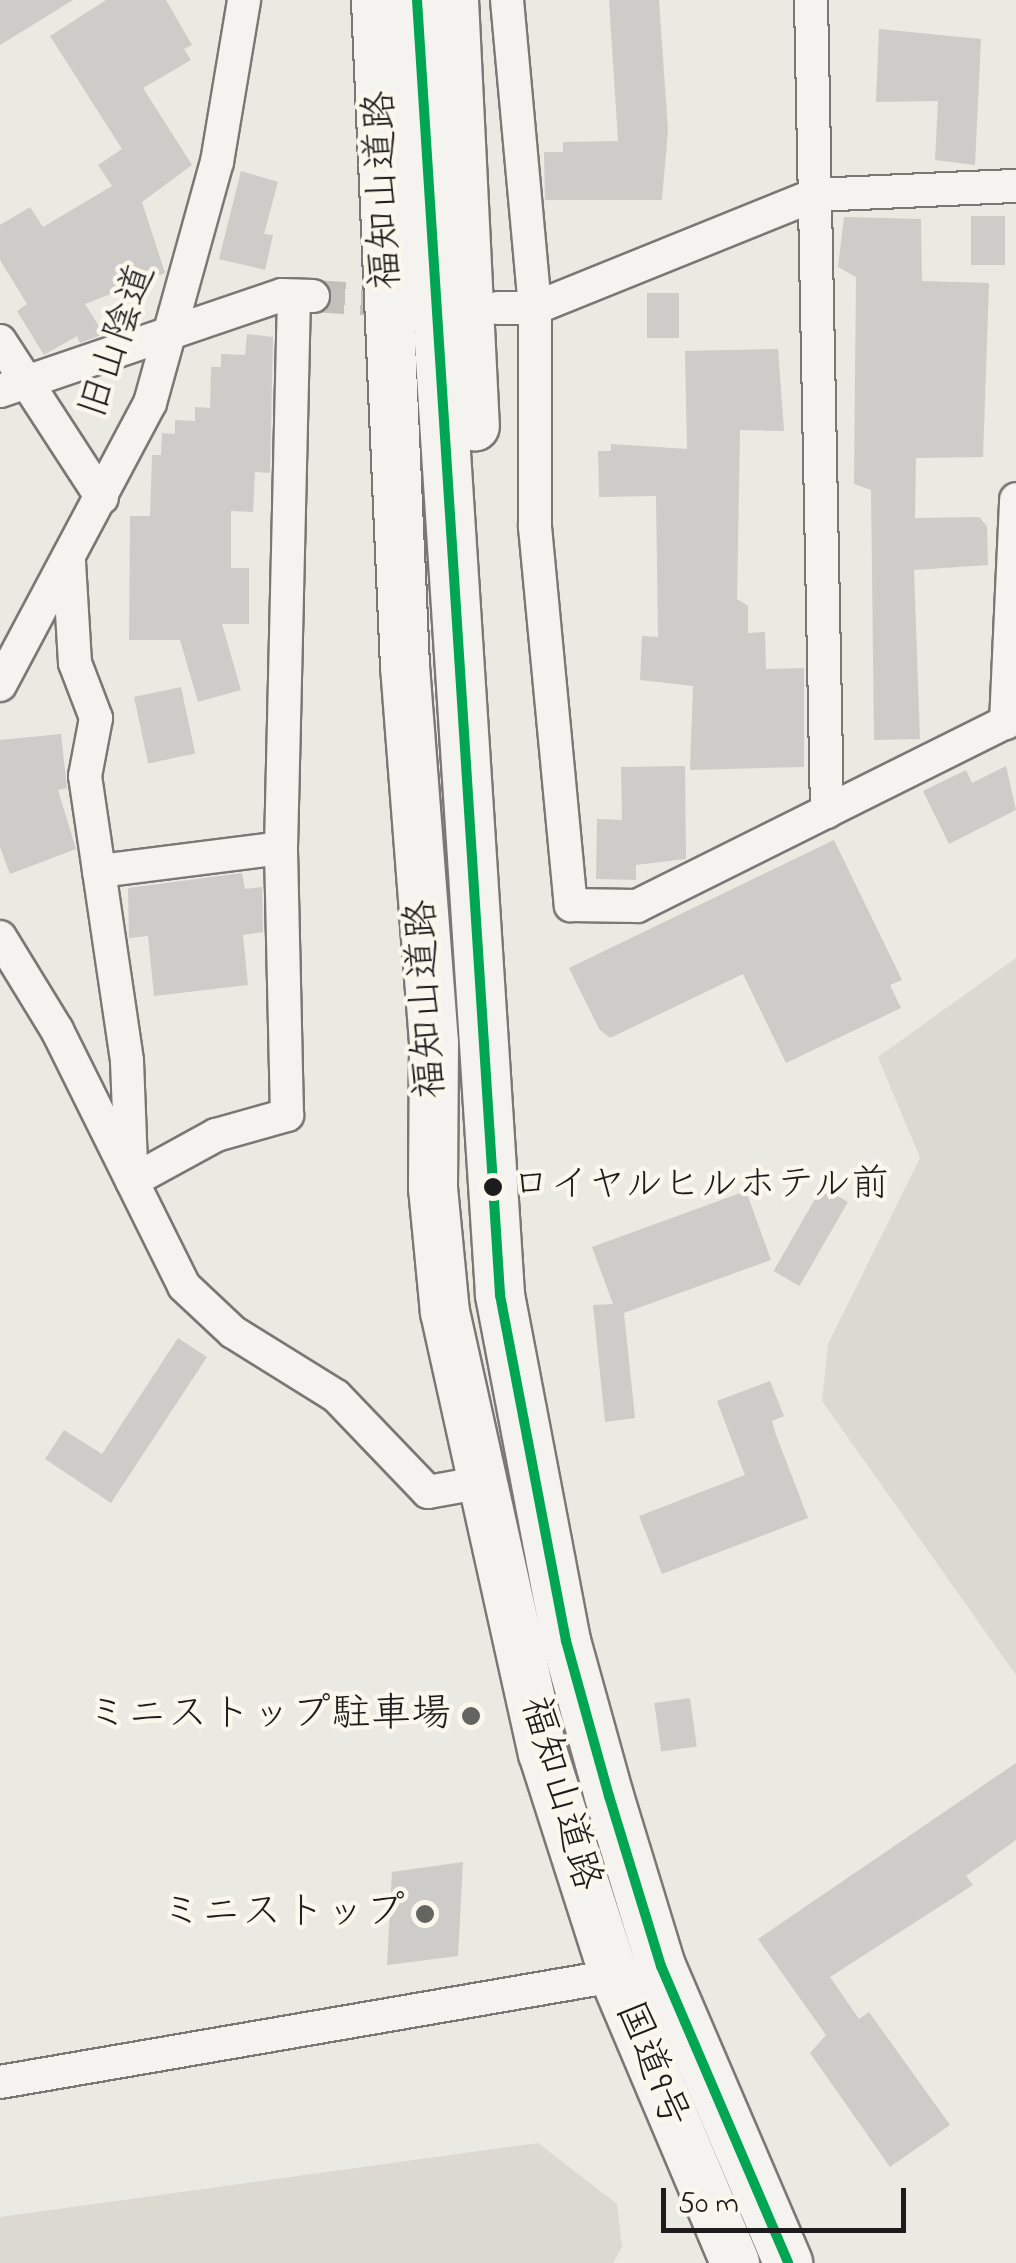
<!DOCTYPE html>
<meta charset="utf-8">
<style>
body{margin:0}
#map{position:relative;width:1016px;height:2263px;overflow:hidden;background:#eae9e2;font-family:"Indie Flower","Klee One",sans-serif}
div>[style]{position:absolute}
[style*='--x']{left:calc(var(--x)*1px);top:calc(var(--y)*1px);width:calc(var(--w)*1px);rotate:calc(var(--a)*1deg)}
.green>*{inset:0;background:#dbd9d0}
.building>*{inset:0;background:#cdccc8;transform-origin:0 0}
.minor-tunnel>*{height:32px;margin-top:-16px;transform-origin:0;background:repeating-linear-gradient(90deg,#c1c0ba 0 32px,transparent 0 48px)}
.roads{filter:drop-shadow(2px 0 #797875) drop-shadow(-2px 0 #797875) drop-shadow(0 2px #797875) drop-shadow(0 -2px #797875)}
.minor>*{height:32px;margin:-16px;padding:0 16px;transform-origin:16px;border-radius:16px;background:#f4f3ef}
.highway>*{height:48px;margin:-24px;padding:0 24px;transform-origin:24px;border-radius:24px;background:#f4f3ef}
.bus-1>*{height:10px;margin:-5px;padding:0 5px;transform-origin:5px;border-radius:5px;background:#00a651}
.dots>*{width:28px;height:28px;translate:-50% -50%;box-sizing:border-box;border:5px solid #fbf7ec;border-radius:50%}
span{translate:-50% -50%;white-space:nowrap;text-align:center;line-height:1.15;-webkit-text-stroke:9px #fbf7ec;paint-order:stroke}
.bus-label{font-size:38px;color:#1c1c1c}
.left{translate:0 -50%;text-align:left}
.street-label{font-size:40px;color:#1c1c1c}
.poi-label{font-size:40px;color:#1c1c1c}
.right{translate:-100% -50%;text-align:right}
.scale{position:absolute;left:661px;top:2188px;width:245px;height:45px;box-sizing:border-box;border:5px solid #1c1c1c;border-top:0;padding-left:12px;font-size:30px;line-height:35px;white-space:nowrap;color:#1c1c1c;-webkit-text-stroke:8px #fbf7ec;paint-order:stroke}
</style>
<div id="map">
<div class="green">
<i style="clip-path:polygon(1016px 958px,1016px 1675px,822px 1401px,828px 1344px,920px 1158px,878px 1057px)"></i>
<i style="clip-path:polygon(538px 2143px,617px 2204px,622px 2247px,613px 2263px,0 2263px,0 2217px)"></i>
</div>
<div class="building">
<i style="clip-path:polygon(0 0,73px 0,0 45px)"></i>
<i style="clip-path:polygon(106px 0,166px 0,192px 45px,184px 49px,191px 60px,143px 88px,192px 165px,142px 202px,165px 273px,85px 304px,104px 334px,80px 343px,77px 336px,44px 355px,17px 311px,27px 304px,0 260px,0 225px,30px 207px,43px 227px,112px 186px,98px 165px,122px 149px,50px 36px)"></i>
<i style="clip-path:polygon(609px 0,659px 0,668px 130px,662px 200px,545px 200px,544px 152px,563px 152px,563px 142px,618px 141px)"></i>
<i style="clip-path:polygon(879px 29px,981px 39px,975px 165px,935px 160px,938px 101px,876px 102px)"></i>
<i style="clip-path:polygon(241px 171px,278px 182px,264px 234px,273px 235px,265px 270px,219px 259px)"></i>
<i style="left:971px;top:216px;width:34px;height:49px"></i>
<i style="clip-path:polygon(844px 217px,921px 219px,922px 281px,989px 283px,983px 457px,916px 458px,915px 518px,979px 517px,987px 526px,988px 565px,914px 570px,920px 739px,874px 740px,871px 490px,854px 484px,856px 277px,838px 267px)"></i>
<i style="left:647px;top:293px;width:32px;height:45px"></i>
<i style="clip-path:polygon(247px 334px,273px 337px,270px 473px,255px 472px,253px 512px,231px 511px,231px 568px,249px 568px,249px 624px,222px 624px,241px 690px,198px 702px,180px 640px,129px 640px,130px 516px,150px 516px,152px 455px,161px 455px,162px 433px,175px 434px,175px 420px,195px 421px,195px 407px,210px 408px,211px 367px,221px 367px,221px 354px,245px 355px)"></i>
<i style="clip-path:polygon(778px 349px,784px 431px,740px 430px,737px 599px,748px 606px,748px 633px,765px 632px,766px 669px,804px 668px,804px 767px,690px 770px,693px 686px,640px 680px,642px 636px,658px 637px,656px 496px,599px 497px,598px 451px,611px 451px,611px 444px,687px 449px,685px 351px)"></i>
<i style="left:181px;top:687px;width:68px;height:48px;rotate:78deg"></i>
<i style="clip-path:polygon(61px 734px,67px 788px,58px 790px,76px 849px,10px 874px,0 847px,0 740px)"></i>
<i style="clip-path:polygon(685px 766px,686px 859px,636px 865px,636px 880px,596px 879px,597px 819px,622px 820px,621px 767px)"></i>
<i style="clip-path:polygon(1006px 766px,1016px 810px,949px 844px,923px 791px,966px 770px,972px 783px)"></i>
<i style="clip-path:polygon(834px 840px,902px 980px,890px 985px,901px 1008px,786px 1063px,743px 974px,610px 1038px,599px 1029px,569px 968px)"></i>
<i style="clip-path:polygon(242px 873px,245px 889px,262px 887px,263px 932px,243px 935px,248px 985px,154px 996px,148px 936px,129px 938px,128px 888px)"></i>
<i style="left:822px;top:1187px;width:30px;height:97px;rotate:30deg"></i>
<i style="clip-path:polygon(746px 1191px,771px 1260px,624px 1313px,635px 1418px,605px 1422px,593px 1305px,613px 1304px,592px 1247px)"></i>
<i style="clip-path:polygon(178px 1338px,207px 1357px,111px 1503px,45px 1459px,64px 1430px,102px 1454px)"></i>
<i style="clip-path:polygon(770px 1381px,784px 1416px,772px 1421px,776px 1435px,808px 1518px,662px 1574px,639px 1516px,745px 1475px,717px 1401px)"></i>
<i style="left:690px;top:1698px;width:49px;height:36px;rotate:82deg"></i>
<i style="clip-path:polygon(1016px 1763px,1016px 1840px,966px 1876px,973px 1885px,830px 1977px,859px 2019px,869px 2012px,950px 2125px,890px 2167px,810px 2053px,826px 2035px,758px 1939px)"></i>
<i style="clip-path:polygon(463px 1862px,458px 1956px,387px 1965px,392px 1872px)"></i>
</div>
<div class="minor-tunnel">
<i style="--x:313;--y:296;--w:95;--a:3.6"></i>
</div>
<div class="roads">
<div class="minor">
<i style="--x:507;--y:0;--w:309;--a:84.8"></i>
<i style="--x:535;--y:308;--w:219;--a:90"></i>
<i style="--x:535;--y:527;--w:380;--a:84.6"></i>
<i style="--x:571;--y:905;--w:66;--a:0.9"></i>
<i style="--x:637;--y:906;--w:424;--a:-26.5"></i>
<i style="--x:811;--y:0;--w:812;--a:88.87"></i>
<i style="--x:498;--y:308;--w:37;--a:0"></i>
<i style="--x:535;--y:308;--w:302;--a:-22"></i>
<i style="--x:815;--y:195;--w:201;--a:-2.6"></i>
<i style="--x:0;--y:341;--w:187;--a:57"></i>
<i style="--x:0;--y:391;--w:298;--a:-18.8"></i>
<i style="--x:282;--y:295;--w:31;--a:2"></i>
<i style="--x:69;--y:562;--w:101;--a:86.6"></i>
<i style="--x:75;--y:663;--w:59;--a:69.1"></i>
<i style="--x:96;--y:718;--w:59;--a:100.7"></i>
<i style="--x:85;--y:776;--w:288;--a:81.6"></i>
<i style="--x:127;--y:1061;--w:105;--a:87.8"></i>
<i style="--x:0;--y:685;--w:319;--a:-62"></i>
<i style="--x:150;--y:403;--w:250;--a:-74.5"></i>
<i style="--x:217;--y:162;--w:164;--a:-80.5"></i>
<i style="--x:1006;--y:723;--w:224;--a:-87.4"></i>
<i style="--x:99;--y:871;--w:183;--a:-7.2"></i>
<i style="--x:0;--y:937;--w:109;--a:58.5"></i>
<i style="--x:57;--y:1030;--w:286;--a:63.6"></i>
<i style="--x:184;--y:1286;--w:67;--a:43.2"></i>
<i style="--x:233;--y:1332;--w:121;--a:31.9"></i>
<i style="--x:336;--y:1396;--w:133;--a:46.2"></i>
<i style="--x:428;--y:1492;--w:51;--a:-10.2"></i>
<i style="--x:132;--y:1181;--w:96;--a:-28.7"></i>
<i style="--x:216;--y:1135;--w:74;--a:-15.7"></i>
<i style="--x:287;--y:1115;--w:267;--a:-91.3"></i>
<i style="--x:281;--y:848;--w:552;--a:-88.65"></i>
<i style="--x:0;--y:2082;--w:640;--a:-9.8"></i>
</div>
<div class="highway">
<i style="--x:376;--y:0;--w:667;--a:87.51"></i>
<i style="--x:405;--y:666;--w:378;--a:85.6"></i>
<i style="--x:434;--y:1043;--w:145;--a:90.4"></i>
<i style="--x:433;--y:1188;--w:125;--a:84.5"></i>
<i style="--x:445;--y:1312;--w:452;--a:77.5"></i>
<i style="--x:543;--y:1753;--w:234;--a:72.3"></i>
<i style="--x:614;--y:1976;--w:311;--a:67.1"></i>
<i style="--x:417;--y:0;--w:1298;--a:86.33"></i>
<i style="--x:500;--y:1295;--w:352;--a:79.2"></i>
<i style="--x:566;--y:1641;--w:161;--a:74.5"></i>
<i style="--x:609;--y:1796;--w:178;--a:73"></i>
<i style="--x:661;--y:1966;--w:323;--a:66.8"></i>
<i style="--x:454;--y:0;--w:427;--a:87.2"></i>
</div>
</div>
<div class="bus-1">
<i style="--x:417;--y:0;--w:1298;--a:86.33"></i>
<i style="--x:500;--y:1295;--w:352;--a:79.2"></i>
<i style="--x:566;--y:1641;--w:161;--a:74.5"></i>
<i style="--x:609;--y:1796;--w:178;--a:73"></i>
<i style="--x:661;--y:1966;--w:323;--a:66.8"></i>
</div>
<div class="dots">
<i style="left:493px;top:1187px;background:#1c1c1c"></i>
<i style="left:471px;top:1716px;background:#646461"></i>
<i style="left:425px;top:1914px;background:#646461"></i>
</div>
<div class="bus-label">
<span class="left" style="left:512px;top:1187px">ロイヤルヒルホテル前</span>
</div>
<div class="street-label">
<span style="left:385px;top:190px;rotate:-92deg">福知山道路</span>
<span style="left:119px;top:342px;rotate:-71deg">旧山陰道</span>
<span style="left:428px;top:999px;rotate:-93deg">福知山道路</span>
<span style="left:559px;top:1794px;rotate:74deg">福知山道路</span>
<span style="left:650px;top:2065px;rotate:68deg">国道9号</span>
</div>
<div class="poi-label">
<span class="right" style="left:451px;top:1716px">ミニストップ駐車場</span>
<span class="right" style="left:405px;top:1914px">ミニストップ</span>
</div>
<div class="scale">50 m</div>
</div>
